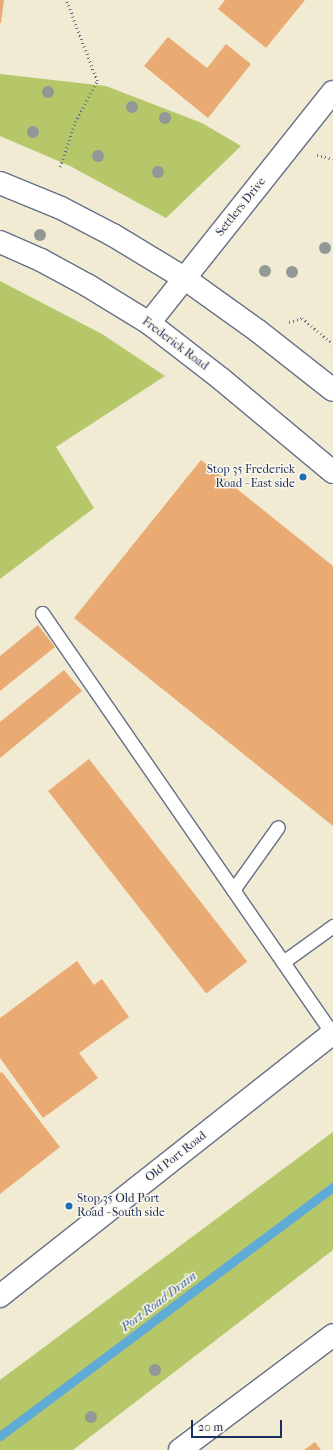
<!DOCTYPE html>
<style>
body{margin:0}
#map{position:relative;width:333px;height:1450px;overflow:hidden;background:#f1ebd4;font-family:"IM FELL French Canon",serif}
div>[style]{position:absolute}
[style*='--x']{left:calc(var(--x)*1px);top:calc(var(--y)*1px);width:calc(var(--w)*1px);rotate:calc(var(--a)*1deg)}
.green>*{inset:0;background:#b6c76a}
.stream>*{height:9px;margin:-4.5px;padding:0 4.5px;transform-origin:4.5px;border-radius:4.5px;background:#5fabd8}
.building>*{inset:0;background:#e9ab73;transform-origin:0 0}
.path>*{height:2.5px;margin-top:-1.25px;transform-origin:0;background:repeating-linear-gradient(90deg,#667187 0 1px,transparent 0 4px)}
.roads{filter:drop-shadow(1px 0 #667187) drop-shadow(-1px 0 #667187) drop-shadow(0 1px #667187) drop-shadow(0 -1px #667187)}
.service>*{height:13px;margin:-6.5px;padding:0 6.5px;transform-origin:6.5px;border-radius:6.5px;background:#fff}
.minor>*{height:22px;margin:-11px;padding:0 11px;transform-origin:11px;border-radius:11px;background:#fff}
.secondary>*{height:22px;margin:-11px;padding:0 11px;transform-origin:11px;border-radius:11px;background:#fff}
.trees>*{width:12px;height:12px;margin:-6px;border-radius:50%;background:#919895}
.dots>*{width:11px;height:11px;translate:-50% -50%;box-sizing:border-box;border:2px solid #fbf7ec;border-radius:50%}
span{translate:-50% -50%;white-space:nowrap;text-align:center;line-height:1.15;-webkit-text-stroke:3px #fbf7ec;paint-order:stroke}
.street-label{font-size:12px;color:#1b2f5e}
.poi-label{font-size:12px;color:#1b2f5e}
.right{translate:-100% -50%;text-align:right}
.left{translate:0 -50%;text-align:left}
.water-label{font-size:13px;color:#335a89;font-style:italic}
.scale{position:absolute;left:191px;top:1420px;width:91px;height:18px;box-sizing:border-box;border:2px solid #1b2f5e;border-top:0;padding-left:5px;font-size:12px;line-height:14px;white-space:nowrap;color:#1b2f5e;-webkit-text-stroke:3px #fbf7ec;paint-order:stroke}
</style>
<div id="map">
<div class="green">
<i style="clip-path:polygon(0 74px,106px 86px,202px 123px,241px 146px,166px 218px,70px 166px,0 136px)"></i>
<i style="clip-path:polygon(0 281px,102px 334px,165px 376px,56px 447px,94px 508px,0 579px)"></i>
<i style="clip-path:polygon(333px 1132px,333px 1250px,73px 1450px,0 1450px,0 1380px)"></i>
</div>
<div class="stream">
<i style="--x:0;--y:1436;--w:416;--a:-36.8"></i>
</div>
<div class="building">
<i style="clip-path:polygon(0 0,4px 0,1px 23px,0 23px)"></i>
<i style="clip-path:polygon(225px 0,305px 0,266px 48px,218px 9px)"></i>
<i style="clip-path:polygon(168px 37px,207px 68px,226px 44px,251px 64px,208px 118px,144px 66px)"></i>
<i style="clip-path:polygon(201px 460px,333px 566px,333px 826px,74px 618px)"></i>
<i style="clip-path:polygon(38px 625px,55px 647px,0 691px,0 656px)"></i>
<i style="clip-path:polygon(64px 670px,82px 691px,0 758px,0 722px)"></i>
<i style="left:89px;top:759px;width:257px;height:52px;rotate:52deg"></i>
<i style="clip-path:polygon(77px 961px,94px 985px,102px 979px,129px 1017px,79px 1053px,98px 1078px,43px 1118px,0 1058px,0 1018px)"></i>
<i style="clip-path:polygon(2px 1072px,60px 1147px,0 1194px,0 1073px)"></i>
<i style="clip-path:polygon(315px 1442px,321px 1450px,304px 1450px)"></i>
</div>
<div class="path">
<i style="--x:317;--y:155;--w:16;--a:14"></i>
<i style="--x:60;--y:167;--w:47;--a:-71.6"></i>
<i style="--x:75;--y:122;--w:47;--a:-61.8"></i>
<i style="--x:97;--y:81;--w:87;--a:-110.9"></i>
<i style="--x:289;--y:322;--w:14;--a:-17"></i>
<i style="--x:302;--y:318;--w:40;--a:40"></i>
</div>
<div class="roads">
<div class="service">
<i style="--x:42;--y:613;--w:510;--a:55.38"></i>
<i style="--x:233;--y:890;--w:77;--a:-54.5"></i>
<i style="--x:283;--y:962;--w:62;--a:-35.8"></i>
</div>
<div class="minor">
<i style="--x:149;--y:323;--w:295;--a:-51.5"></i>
</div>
<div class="secondary">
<i style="--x:0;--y:183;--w:66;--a:22.3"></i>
<i style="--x:61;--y:208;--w:59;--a:27.4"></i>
<i style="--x:113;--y:235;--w:83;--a:31.2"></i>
<i style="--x:184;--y:278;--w:91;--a:35.6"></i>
<i style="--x:258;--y:331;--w:95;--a:38.2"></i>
<i style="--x:0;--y:242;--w:45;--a:23.7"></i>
<i style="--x:41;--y:260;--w:52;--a:28.5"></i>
<i style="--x:87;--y:285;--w:73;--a:31.5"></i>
<i style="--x:149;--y:323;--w:90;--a:37.8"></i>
<i style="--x:220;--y:378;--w:147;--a:39.8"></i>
<i style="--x:0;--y:1296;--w:424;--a:-38.3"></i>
<i style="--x:180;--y:1450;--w:191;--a:-36.9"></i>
</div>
</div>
<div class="trees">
<i style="left:48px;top:92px"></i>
<i style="left:132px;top:107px"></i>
<i style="left:165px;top:118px"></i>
<i style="left:33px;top:132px"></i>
<i style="left:98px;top:156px"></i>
<i style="left:158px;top:172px"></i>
<i style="left:40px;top:235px"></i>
<i style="left:325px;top:248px"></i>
<i style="left:265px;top:271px"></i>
<i style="left:292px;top:272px"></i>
<i style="left:155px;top:1370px"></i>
<i style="left:91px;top:1417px"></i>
</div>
<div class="dots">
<i style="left:303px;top:477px;background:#1f6fb2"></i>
<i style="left:69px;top:1206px;background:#1f6fb2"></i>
</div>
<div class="street-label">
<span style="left:241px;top:207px;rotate:-51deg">Settlers Drive</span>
<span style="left:175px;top:344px;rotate:37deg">Frederick Road</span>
<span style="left:176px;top:1157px;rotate:-38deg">Old Port Road</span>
</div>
<div class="poi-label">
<span class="right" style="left:295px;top:477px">Stop 35 Frederick<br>Road - East side</span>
<span class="left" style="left:77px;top:1206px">Stop 35 Old Port<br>Road - South side</span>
</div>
<div class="water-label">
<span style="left:159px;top:1302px;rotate:-37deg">Port Road Drain</span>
</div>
<div class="scale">20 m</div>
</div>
